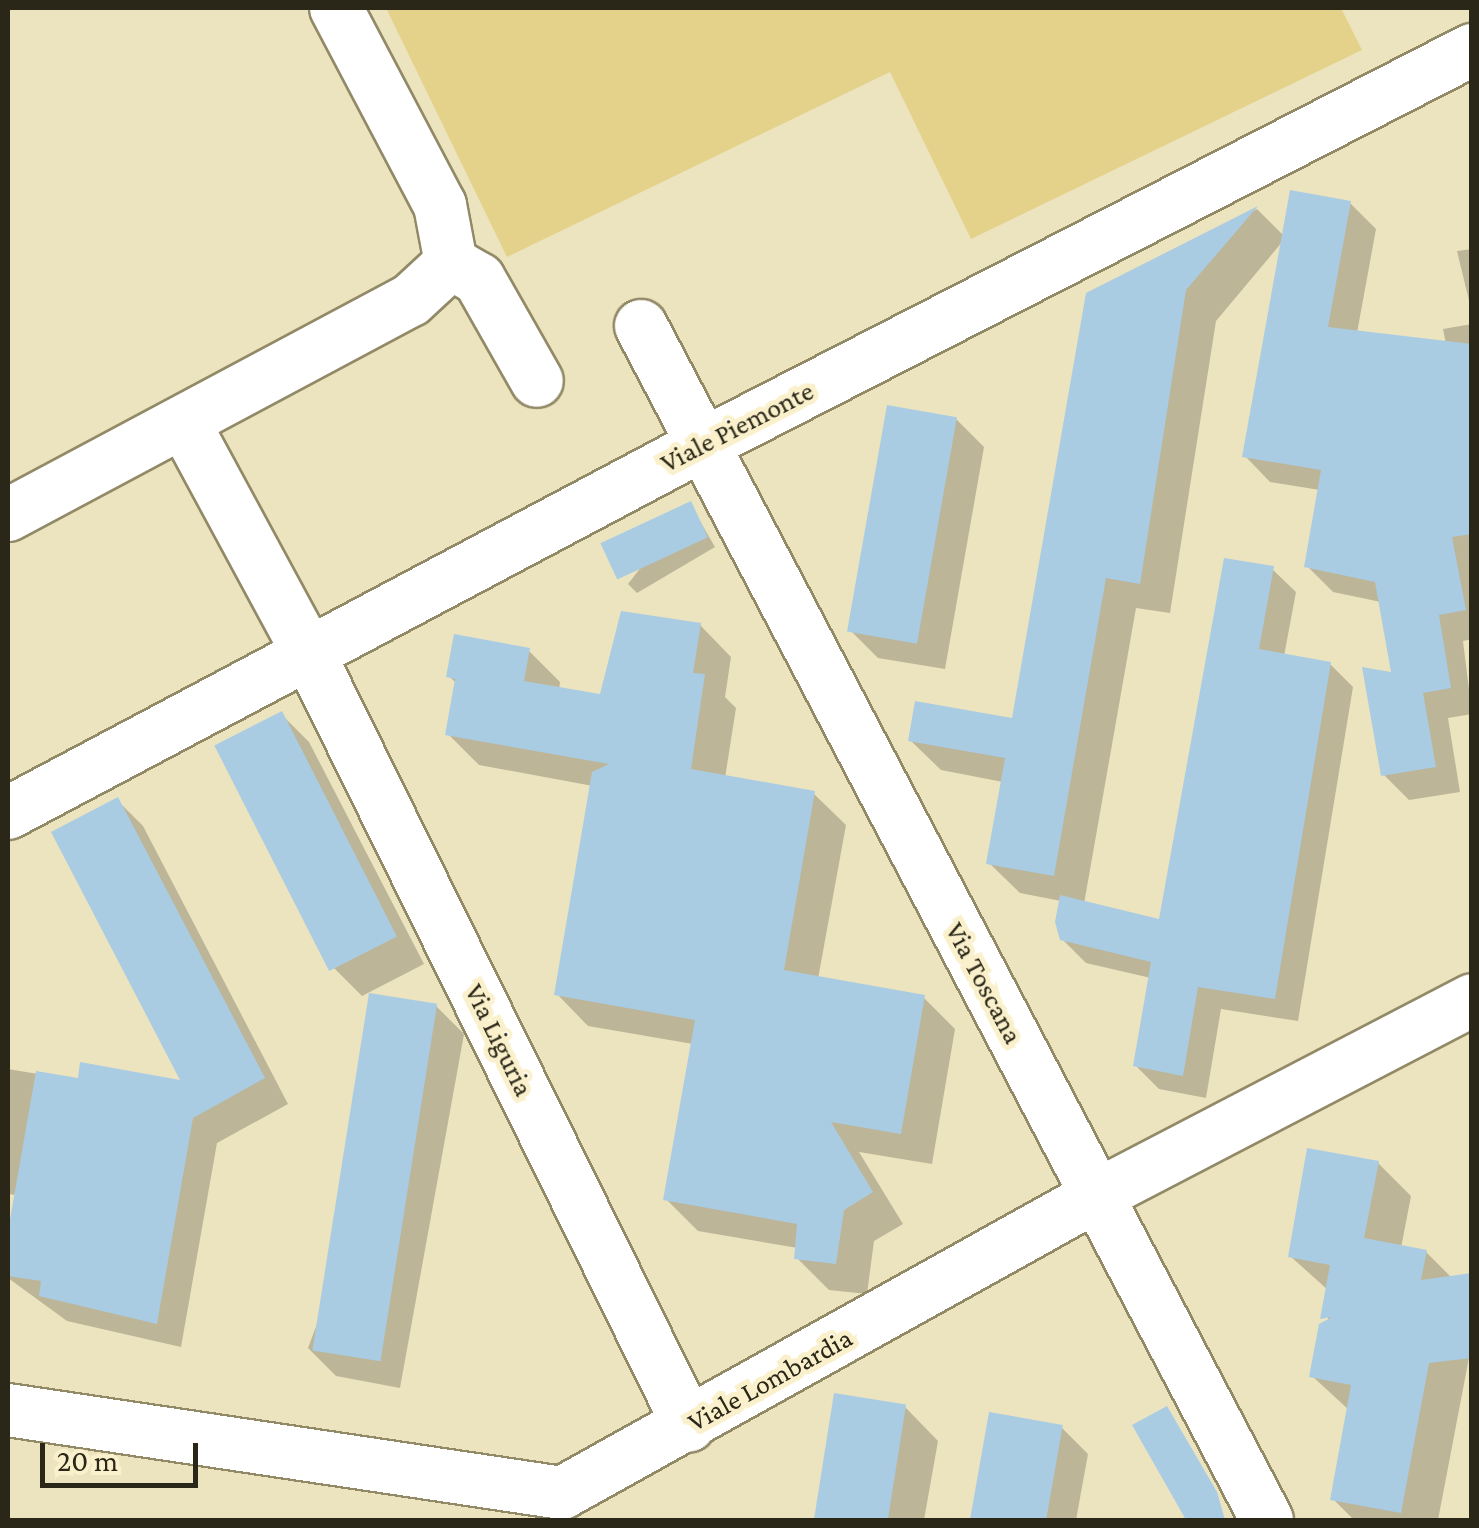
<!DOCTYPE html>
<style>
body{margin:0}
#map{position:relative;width:1479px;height:1528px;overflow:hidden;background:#ece3bf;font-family:"Crimson Pro",serif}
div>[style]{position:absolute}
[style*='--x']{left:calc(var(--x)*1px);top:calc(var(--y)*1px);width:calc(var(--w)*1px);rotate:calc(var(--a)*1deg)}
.green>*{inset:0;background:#e4d28b}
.shadow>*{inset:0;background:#0003}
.building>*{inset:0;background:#aacce3;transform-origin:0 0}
.roads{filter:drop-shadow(2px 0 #928967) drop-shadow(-2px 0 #928967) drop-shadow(0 2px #928967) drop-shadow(0 -2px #928967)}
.minor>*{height:52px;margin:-26px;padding:0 26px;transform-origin:26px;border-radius:26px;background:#fff}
span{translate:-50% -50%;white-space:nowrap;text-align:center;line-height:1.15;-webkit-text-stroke:10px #faf1cc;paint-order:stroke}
.street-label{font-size:28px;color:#2a2618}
.frame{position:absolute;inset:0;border:10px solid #2a2618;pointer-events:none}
.scale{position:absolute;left:40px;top:1443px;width:158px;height:45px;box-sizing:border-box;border:5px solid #2a2618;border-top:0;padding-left:12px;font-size:30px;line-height:35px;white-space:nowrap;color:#2a2618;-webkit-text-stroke:8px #faf1cc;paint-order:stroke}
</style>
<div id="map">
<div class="green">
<i style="clip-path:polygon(386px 8px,1341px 8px,1362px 50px,971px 239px,890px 72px,507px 257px)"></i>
</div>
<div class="shadow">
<i style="clip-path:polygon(1350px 203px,1376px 229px,1357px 333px,1446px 344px,1443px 329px,1472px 324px,1472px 639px,1463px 641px,1472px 714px,1448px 718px,1460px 792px,1409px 800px,1383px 774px,1394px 675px,1381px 602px,1333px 592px,1307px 566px,1320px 490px,1270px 482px,1245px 456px,1283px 241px,1216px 321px,1170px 613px,1136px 608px,1084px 904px,1161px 922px,1272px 569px,1296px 592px,1284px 656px,1330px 664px,1353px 687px,1298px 1021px,1221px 1009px,1206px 1098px,1159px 1089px,1135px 1065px,1151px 978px,1086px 963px,1062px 939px,1061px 901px,1020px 893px,989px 863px,1003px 782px,941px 770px,910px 740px,1014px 721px,1089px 294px,1257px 209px,1284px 236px)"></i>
<i style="clip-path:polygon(1472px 249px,1472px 313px,1457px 251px)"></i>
<i style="clip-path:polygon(956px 419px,984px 447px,945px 669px,878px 658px,850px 630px)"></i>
<i style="clip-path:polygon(690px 504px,715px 547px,637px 593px,628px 584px)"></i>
<i style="clip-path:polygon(700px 625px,731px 657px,725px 697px,736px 708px,725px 778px,814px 794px,846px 825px,818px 979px,924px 998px,955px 1029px,932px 1164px,859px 1152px,903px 1224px,874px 1241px,867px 1294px,829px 1290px,797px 1258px,798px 1248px,698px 1231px,666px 1199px,693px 1044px,588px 1026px,557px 994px,593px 786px,479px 765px,448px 734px,457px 684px,449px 676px,529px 651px,560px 682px,559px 690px,602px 697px)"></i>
<i style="clip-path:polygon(281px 714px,309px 742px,424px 964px,362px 996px,334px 968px)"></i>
<i style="clip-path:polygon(117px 800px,143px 826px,288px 1104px,217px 1143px,181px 1347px,67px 1321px,8px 1278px,16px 1195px,8px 1194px,8px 1069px,80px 1081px,184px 1083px)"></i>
<i style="clip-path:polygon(436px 1006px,464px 1034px,400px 1388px,336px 1376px,308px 1348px)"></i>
<i style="clip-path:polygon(1378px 1163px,1411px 1196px,1401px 1248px,1426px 1252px,1459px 1285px,1472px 1342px,1438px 1520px,1354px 1520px,1333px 1499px,1349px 1410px,1312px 1376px,1328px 1323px,1328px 1290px,1290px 1256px)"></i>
<i style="clip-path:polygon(836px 1396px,905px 1407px,938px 1441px,924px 1520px,815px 1520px)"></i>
<i style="clip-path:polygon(991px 1415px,1061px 1427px,1088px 1454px,1076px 1520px,972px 1520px)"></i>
</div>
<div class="building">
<i style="clip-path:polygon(1290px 190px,1351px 201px,1328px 327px,1472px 344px,1472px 534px,1452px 537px,1466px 610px,1439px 615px,1451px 688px,1423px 693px,1436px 767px,1381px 776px,1362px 667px,1391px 672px,1375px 582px,1304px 567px,1321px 470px,1242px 457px)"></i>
<i style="clip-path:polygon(1258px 206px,1186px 290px,1140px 584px,1106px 578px,1054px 876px,986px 864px,1005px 758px,908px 741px,915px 701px,1012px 718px,1086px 293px)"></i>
<i style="left:887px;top:405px;width:71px;height:230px;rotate:10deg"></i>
<i style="left:691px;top:501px;width:40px;height:100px;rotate:65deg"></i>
<i style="clip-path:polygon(1224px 558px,1274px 566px,1259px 649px,1331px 662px,1275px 999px,1198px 987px,1183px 1076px,1133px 1066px,1151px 962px,1060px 940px,1055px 922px,1060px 895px,1159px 919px)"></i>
<i style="clip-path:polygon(621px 611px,701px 623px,693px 673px,705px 674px,691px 769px,815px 791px,784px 970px,925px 995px,901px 1134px,831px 1122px,873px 1192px,844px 1210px,836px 1264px,794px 1259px,797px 1224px,663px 1200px,695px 1020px,554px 995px,592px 772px,609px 764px,445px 735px,455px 679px,446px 677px,454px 634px,530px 648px,524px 681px,600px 694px)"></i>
<i style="left:282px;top:711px;width:253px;height:76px;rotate:63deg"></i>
<i style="clip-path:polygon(118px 797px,265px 1078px,193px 1118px,157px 1324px,39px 1296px,41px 1281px,8px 1276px,8px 1231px,36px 1071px,78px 1078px,80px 1062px,180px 1080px,51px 832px)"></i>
<i style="left:369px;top:993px;width:69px;height:362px;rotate:9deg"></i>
<i style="clip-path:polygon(1307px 1148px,1379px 1161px,1364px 1238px,1427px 1250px,1421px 1280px,1472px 1273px,1472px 1358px,1429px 1363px,1401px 1513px,1330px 1500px,1351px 1385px,1309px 1377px,1319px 1324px,1332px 1317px,1320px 1319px,1330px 1265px,1288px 1257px)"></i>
<i style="left:834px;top:1393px;width:73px;height:129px;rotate:9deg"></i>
<i style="clip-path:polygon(1167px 1406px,1217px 1492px,1225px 1520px,1186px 1520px,1132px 1425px)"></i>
<i style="left:989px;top:1412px;width:75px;height:110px;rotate:10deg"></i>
</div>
<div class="roads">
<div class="minor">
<i style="--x:336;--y:8;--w:223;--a:62.2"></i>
<i style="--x:440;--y:205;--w:59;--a:79.3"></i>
<i style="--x:451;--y:263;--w:32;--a:30"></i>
<i style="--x:479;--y:279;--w:117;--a:60.4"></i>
<i style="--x:641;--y:326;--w:1348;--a:62.33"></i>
<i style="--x:184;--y:423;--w:263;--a:61.6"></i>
<i style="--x:309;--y:654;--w:860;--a:63.79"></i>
<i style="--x:8;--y:515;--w:457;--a:-28.1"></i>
<i style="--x:411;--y:300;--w:54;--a:-42.8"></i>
<i style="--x:8;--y:813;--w:783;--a:-27.94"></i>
<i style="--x:700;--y:446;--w:868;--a:-27.16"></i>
<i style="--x:8;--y:1410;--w:560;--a:8.52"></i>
<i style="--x:562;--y:1493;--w:611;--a:-29.08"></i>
<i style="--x:1096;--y:1196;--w:424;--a:-27.5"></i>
</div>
</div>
<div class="street-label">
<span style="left:737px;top:427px;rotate:-27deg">Viale Piemonte</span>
<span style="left:984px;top:983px;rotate:62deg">Via Toscana</span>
<span style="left:499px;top:1040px;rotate:64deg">Via Liguria</span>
<span style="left:770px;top:1380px;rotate:-29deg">Viale Lombardia</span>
</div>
<div class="frame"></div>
<div class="scale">20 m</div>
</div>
